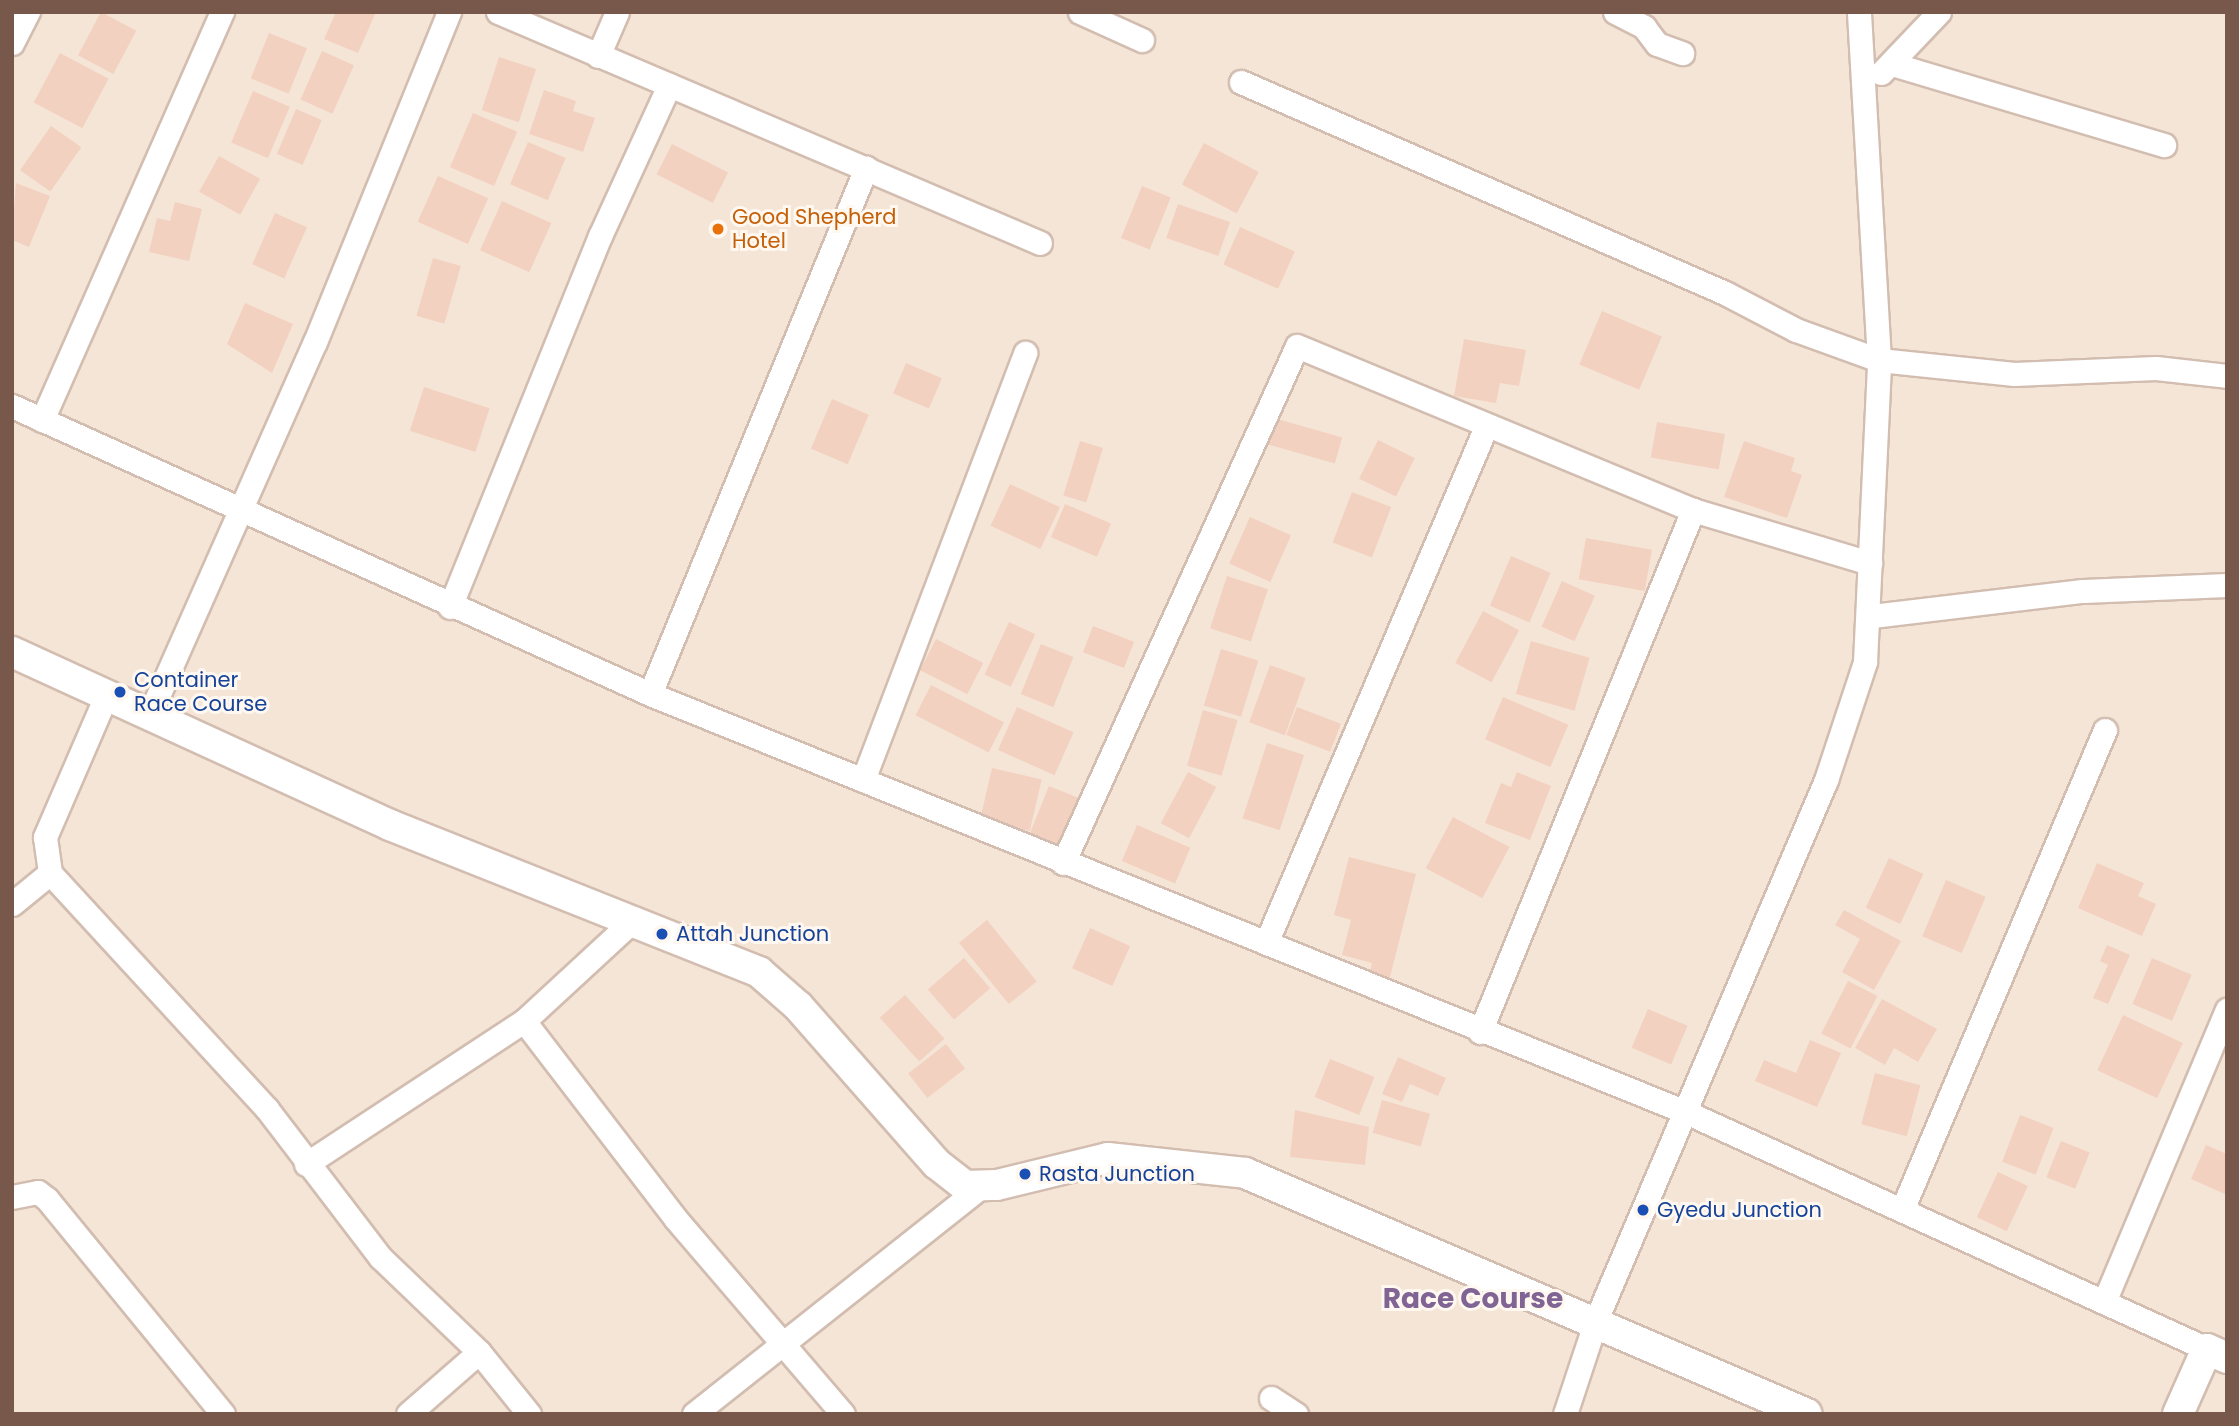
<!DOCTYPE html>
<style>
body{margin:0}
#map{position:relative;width:2239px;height:1426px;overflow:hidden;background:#fdf4e9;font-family:Poppins,sans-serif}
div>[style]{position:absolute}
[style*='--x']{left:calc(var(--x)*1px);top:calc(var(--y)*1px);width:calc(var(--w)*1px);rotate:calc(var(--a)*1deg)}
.residential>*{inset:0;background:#f5e5d7;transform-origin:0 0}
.building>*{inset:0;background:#f3d1c0;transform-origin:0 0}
.roads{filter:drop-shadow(2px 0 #d2bdb0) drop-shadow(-2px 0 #d2bdb0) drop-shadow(0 2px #d2bdb0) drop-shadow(0 -2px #d2bdb0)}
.minor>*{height:23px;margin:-11.5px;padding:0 11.5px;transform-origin:11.5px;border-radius:11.5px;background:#fff}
.tertiary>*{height:30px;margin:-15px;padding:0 15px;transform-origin:15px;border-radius:15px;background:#fff}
.dots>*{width:19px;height:19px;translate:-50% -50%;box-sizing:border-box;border:4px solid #fff8f0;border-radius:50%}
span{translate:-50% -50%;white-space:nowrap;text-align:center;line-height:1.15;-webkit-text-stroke:6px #fff8f0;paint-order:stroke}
.food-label{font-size:21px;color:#c56008}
.left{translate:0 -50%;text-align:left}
.transit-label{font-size:21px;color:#164399}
.district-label{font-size:28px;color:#806494;font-weight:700}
.frame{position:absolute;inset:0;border:14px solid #78584b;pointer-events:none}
</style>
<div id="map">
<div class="residential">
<i style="left:12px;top:12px;width:2215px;height:1402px"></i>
</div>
<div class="building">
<i style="left:101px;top:12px;width:40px;height:49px;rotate:28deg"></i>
<i style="clip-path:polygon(336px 12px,376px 12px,358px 53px,324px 39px)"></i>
<i style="left:269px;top:33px;width:41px;height:49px;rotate:22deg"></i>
<i style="left:322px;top:51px;width:35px;height:53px;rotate:24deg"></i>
<i style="left:60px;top:53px;width:55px;height:56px;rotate:28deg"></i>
<i style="left:499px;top:57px;width:39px;height:56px;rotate:18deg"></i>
<i style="clip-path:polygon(544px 90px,576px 101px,573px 111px,595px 118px,583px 152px,529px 134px)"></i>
<i style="left:253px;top:91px;width:40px;height:56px;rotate:23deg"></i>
<i style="left:296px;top:109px;width:28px;height:49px;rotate:23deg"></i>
<i style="left:473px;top:113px;width:48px;height:59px;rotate:23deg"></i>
<i style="left:51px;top:126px;width:37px;height:54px;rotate:35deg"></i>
<i style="left:528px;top:142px;width:41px;height:46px;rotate:23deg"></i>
<i style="left:1204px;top:143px;width:62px;height:47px;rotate:28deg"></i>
<i style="left:672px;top:144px;width:63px;height:34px;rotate:27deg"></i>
<i style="left:219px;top:156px;width:47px;height:41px;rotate:29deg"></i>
<i style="left:438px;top:176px;width:55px;height:50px;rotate:24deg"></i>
<i style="clip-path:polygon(16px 183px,50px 196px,29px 247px,12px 240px)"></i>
<i style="left:1142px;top:186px;width:31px;height:56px;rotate:22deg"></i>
<i style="left:502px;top:201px;width:54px;height:54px;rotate:24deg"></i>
<i style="clip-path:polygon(175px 202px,202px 209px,189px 261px,149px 252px,157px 218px,170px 221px)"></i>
<i style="left:1178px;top:204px;width:55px;height:36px;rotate:19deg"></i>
<i style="left:275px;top:213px;width:35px;height:56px;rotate:24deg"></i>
<i style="left:1240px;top:227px;width:60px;height:41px;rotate:24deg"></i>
<i style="left:433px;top:258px;width:29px;height:60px;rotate:16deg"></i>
<i style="clip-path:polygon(245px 303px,293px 324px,272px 373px,227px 344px)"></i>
<i style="left:1602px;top:311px;width:65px;height:58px;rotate:23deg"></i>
<i style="clip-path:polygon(1464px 339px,1526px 350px,1519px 386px,1500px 383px,1496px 403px,1454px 396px)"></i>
<i style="left:906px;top:363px;width:39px;height:33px;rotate:23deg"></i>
<i style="left:424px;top:387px;width:69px;height:46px;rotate:18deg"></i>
<i style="left:832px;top:399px;width:40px;height:54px;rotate:23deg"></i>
<i style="left:1274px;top:418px;width:71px;height:27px;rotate:16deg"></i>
<i style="left:1657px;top:422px;width:69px;height:36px;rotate:10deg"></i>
<i style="left:1378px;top:440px;width:41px;height:43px;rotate:26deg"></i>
<i style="left:1080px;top:441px;width:24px;height:57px;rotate:17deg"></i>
<i style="clip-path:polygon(1744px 441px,1795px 458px,1791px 471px,1802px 475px,1787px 518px,1724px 497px)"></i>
<i style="left:1010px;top:484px;width:55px;height:46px;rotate:25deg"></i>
<i style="left:1352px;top:492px;width:42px;height:54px;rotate:21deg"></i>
<i style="left:1065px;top:504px;width:50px;height:36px;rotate:23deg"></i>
<i style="left:1250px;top:517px;width:45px;height:51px;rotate:24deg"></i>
<i style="left:1586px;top:538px;width:67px;height:42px;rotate:10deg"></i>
<i style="left:1511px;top:556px;width:43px;height:54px;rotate:23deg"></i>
<i style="left:1227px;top:576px;width:43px;height:55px;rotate:18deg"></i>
<i style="left:1562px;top:581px;width:36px;height:50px;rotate:24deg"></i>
<i style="left:1483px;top:611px;width:41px;height:59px;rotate:28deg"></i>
<i style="left:1009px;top:622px;width:29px;height:58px;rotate:25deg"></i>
<i style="left:1093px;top:626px;width:44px;height:28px;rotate:21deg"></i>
<i style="left:936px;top:639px;width:53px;height:35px;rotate:27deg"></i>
<i style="left:1531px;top:641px;width:61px;height:55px;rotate:16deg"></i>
<i style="left:1041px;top:644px;width:35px;height:54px;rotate:22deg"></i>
<i style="left:1221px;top:649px;width:39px;height:59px;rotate:17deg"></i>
<i style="left:1270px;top:665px;width:38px;height:61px;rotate:20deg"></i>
<i style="left:931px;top:685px;width:82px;height:34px;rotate:27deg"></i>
<i style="left:1503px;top:697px;width:71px;height:46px;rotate:23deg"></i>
<i style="left:1017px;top:707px;width:62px;height:47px;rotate:24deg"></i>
<i style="left:1297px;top:707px;width:47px;height:30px;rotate:21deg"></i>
<i style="left:1203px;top:710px;width:36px;height:58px;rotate:16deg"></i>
<i style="left:1267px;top:743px;width:39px;height:79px;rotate:18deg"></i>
<i style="left:992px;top:768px;width:51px;height:53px;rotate:13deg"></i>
<i style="left:1188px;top:772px;width:32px;height:58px;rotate:28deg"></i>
<i style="clip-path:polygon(1517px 772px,1551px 786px,1530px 840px,1485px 823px,1501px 783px,1511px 787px)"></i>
<i style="left:1049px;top:786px;width:35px;height:63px;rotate:22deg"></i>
<i style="left:1453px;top:817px;width:64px;height:58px;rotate:28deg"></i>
<i style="left:1137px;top:825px;width:58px;height:39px;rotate:23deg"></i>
<i style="clip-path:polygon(1349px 857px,1416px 874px,1388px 985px,1368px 980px,1372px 963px,1342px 955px,1351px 920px,1334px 915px)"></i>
<i style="left:1889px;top:858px;width:38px;height:55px;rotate:25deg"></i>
<i style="clip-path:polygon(2097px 863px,2144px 883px,2138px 896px,2156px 904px,2142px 936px,2078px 908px)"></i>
<i style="left:1946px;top:880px;width:43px;height:61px;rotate:23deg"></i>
<i style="clip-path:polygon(1844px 910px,1901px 941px,1874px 990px,1842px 972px,1860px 939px,1835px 925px)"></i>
<i style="left:987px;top:920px;width:79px;height:36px;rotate:51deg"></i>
<i style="left:1090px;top:928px;width:44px;height:44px;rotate:24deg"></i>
<i style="clip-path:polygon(2107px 945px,2130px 955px,2108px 1004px,2093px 998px,2108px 965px,2100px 961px)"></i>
<i style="left:964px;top:958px;width:40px;height:48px;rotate:49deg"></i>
<i style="left:2152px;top:958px;width:43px;height:50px;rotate:23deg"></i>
<i style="left:1848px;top:981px;width:33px;height:59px;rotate:27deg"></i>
<i style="left:905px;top:995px;width:59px;height:34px;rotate:48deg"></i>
<i style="clip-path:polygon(1882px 999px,1937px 1029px,1918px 1062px,1894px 1048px,1885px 1065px,1855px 1048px)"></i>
<i style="left:1648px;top:1009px;width:43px;height:42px;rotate:23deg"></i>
<i style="left:2123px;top:1015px;width:66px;height:61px;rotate:25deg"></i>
<i style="clip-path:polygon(1810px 1040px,1841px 1053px,1817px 1107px,1755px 1081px,1764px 1060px,1796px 1073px)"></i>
<i style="left:946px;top:1044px;width:31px;height:48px;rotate:52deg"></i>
<i style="clip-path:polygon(1398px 1057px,1446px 1078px,1438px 1096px,1410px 1084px,1402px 1102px,1382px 1094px)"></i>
<i style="left:1330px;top:1059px;width:48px;height:41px;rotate:22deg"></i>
<i style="left:1875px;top:1073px;width:47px;height:53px;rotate:15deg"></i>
<i style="left:1382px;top:1100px;width:50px;height:34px;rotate:16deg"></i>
<i style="clip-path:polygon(1295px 1110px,1369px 1127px,1365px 1165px,1290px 1157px)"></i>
<i style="left:2020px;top:1115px;width:36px;height:50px;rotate:21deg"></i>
<i style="left:2061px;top:1141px;width:31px;height:39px;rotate:22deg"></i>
<i style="clip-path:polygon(2206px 1145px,2227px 1154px,2227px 1195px,2191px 1179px)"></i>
<i style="left:1998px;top:1172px;width:33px;height:50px;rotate:25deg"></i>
</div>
<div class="roads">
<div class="minor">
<i style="--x:498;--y:12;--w:589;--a:23.08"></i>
<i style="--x:1080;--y:12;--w:68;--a:24.3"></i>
<i style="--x:1615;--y:12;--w:33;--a:27"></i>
<i style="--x:1644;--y:27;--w:21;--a:53"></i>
<i style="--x:1657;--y:44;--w:27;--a:20"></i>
<i style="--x:12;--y:43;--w:35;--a:-63"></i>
<i style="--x:598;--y:56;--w:48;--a:-66.6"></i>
<i style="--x:1892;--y:64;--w:284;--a:16.6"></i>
<i style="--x:1881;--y:73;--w:84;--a:-46.4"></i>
<i style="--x:1241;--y:82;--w:528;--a:23.55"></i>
<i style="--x:1725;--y:293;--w:80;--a:27.5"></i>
<i style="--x:1796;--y:330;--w:88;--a:19.9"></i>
<i style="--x:1879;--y:360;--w:136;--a:5.9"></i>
<i style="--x:2014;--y:374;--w:142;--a:-2.4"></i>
<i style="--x:2156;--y:368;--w:71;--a:6.4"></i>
<i style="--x:12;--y:406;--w:700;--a:24.29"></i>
<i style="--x:650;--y:694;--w:1119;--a:21.98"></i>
<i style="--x:1688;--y:1113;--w:570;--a:24.45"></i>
<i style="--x:42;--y:420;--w:446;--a:-66.2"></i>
<i style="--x:450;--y:607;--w:400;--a:-68"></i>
<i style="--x:600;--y:236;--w:166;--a:-65.4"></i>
<i style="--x:1872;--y:616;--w:212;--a:-6.8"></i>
<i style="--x:2083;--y:591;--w:144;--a:-2.4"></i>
<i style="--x:650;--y:694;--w:569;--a:-67.67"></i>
<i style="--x:106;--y:696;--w:154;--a:113.4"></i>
<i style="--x:45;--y:837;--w:36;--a:82"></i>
<i style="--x:50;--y:873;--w:321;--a:47.4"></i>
<i style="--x:267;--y:1109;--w:186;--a:52.6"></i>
<i style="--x:380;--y:1257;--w:137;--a:43.8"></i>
<i style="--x:479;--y:1352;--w:80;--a:51.1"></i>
<i style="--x:149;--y:716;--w:409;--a:-66.1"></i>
<i style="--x:315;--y:342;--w:356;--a:-67.9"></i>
<i style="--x:863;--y:780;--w:457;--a:-69.2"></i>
<i style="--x:1063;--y:863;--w:567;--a:-65.65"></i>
<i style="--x:1297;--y:346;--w:429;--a:22.5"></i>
<i style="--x:1693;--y:510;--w:185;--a:16.7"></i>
<i style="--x:12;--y:904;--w:49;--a:-39.2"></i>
<i style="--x:629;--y:924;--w:143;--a:137.3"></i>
<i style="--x:524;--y:1021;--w:248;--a:52.5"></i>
<i style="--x:675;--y:1218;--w:258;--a:49.4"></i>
<i style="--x:1266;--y:943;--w:559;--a:-66.92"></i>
<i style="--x:1480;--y:1032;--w:564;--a:-67.8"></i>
<i style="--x:306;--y:1164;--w:261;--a:-33.3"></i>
<i style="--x:12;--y:1197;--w:26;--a:-11"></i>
<i style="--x:38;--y:1192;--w:11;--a:38"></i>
<i style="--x:47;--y:1199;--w:278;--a:50.7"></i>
<i style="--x:1902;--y:1210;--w:521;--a:-67.08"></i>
<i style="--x:2104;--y:1302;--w:317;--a:-67.2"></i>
<i style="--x:1271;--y:1398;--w:30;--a:33"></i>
<i style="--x:408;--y:1414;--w:94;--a:-41.1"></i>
<i style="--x:694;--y:1414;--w:362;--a:-38.4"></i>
<i style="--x:1565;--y:1414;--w:99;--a:-71.7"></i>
<i style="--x:1596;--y:1320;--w:587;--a:-66.93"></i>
<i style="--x:1826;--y:780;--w:124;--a:-71.7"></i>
<i style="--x:1865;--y:662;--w:302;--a:-87.3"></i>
<i style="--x:1879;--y:360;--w:349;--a:-93.3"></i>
</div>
<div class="tertiary">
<i style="--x:12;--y:652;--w:416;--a:24.6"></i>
<i style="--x:390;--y:825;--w:397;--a:21.7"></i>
<i style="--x:759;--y:972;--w:52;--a:41.1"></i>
<i style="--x:798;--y:1006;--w:210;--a:48.7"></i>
<i style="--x:937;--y:1164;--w:36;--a:38"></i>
<i style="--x:965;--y:1186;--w:32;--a:-2"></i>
<i style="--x:997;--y:1185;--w:114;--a:-13.7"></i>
<i style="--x:1108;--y:1158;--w:138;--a:6.2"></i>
<i style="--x:1245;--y:1173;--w:611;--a:23.21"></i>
<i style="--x:2178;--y:1414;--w:71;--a:-66"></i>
<i style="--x:2207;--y:1349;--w:22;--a:24"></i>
</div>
</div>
<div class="dots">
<i style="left:718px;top:229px;background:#e8710a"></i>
<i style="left:120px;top:692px;background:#1a4fb4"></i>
<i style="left:662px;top:934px;background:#1a4fb4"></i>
<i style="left:1025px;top:1174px;background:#1a4fb4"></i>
<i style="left:1643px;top:1210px;background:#1a4fb4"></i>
</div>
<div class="food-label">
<span class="left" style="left:732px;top:229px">Good Shepherd<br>Hotel</span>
</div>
<div class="transit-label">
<span class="left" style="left:134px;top:692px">Container<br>Race Course</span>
<span class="left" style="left:676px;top:934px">Attah Junction</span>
<span class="left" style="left:1039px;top:1174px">Rasta Junction</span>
<span class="left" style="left:1657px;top:1210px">Gyedu Junction</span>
</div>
<div class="district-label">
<span style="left:1473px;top:1299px">Race Course</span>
</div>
<div class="frame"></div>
</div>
